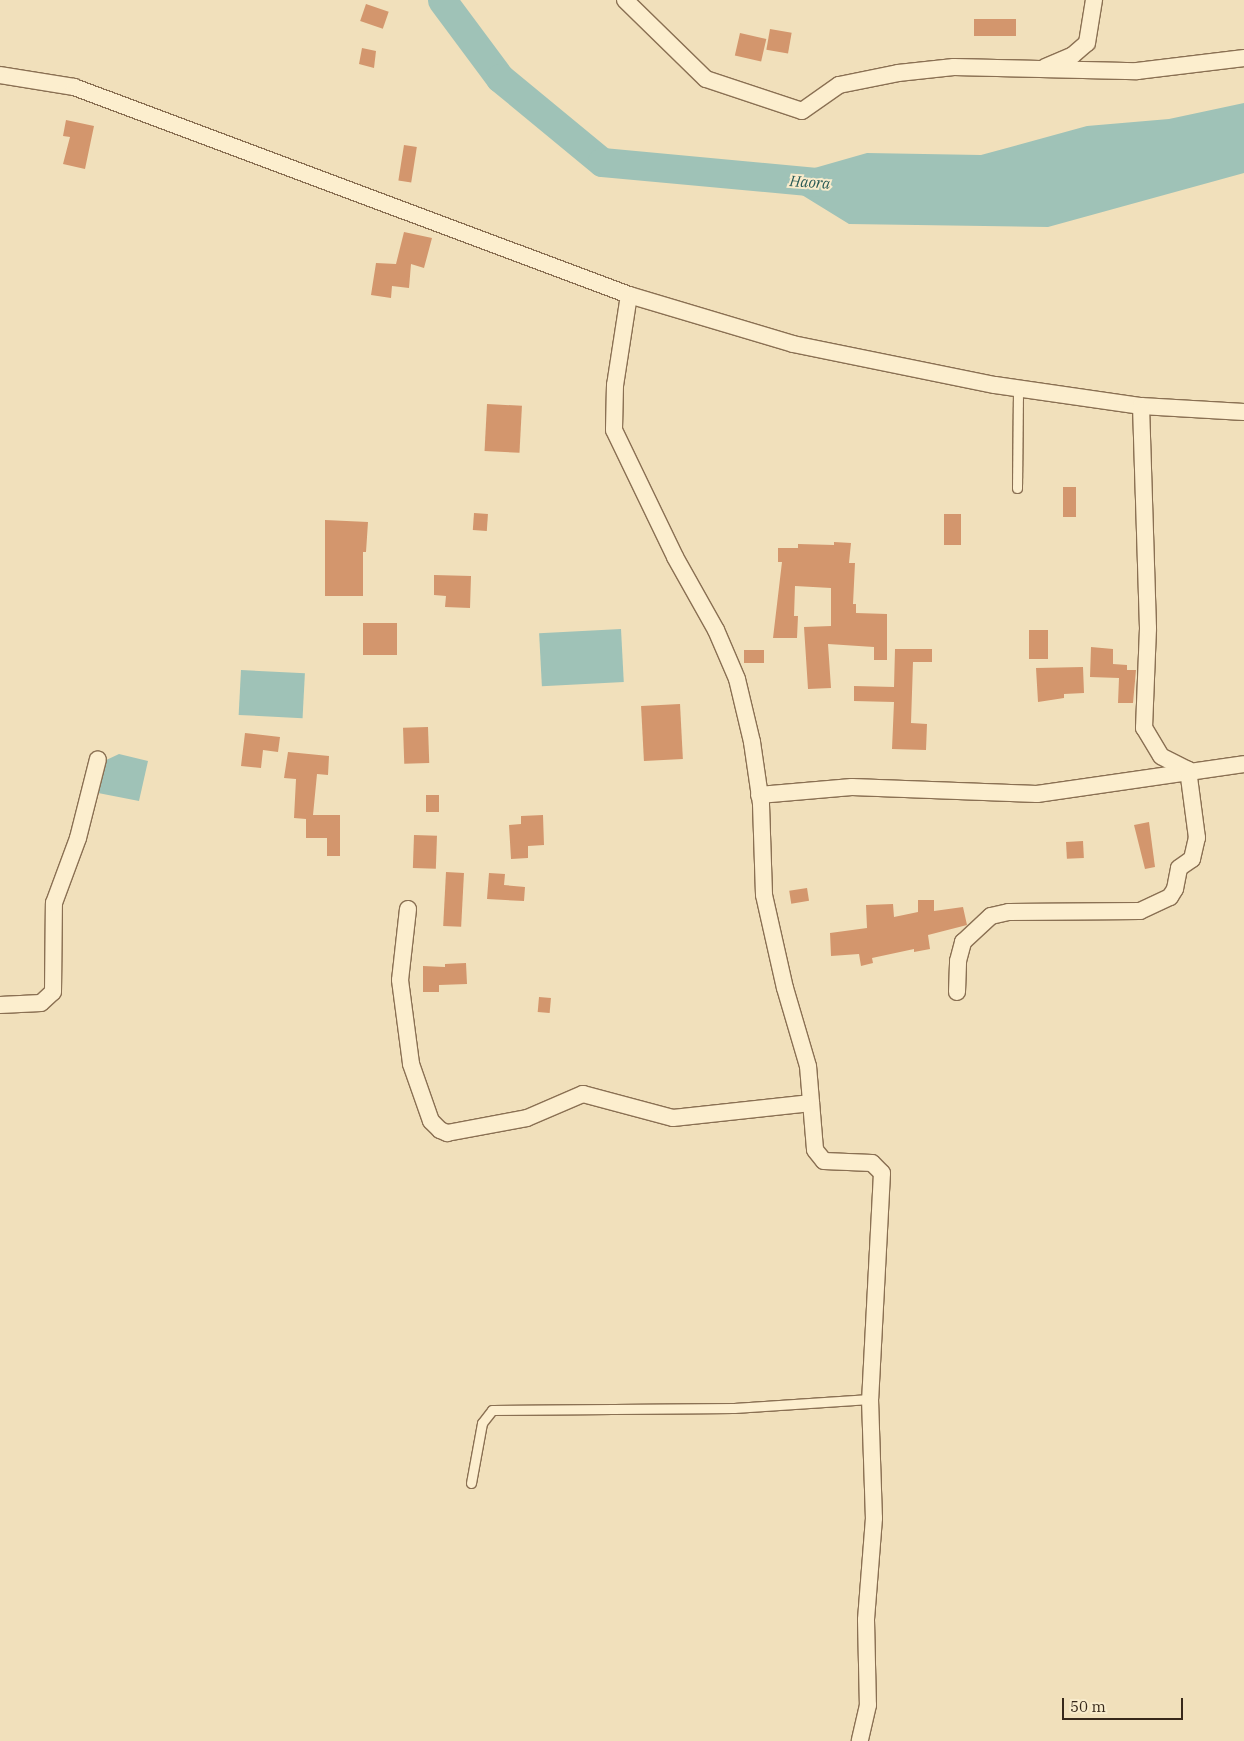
<!DOCTYPE html>
<style>
body{margin:0}
#map{position:relative;width:1244px;height:1741px;overflow:hidden;background:#f1e0bb;font-family:"IBM Plex Serif",serif}
div>[style]{position:absolute}
[style*='--x']{left:calc(var(--x)*1px);top:calc(var(--y)*1px);width:calc(var(--w)*1px);rotate:calc(var(--a)*1deg)}
.water>*{inset:0;background:#9fc2b7;transform-origin:0 0}
.river>*{height:29px;margin:-14.5px;padding:0 14.5px;transform-origin:14.5px;border-radius:14.5px;background:#9fc2b7}
.building>*{inset:0;background:#d3966d;transform-origin:0 0}
.roads{filter:drop-shadow(1px 0 #8a7053) drop-shadow(-1px 0 #8a7053) drop-shadow(0 1px #8a7053) drop-shadow(0 -1px #8a7053)}
.lane>*{height:9px;margin:-4.5px;padding:0 4.5px;transform-origin:4.5px;border-radius:4.5px;background:#fceece}
.street>*{height:16px;margin:-8px;padding:0 8px;transform-origin:8px;border-radius:8px;background:#fceece}
span{translate:-50% -50%;white-space:nowrap;text-align:center;line-height:1.15;-webkit-text-stroke:4px #f8ebcb;paint-order:stroke}
.water-label{font-size:15px;color:#275955;font-style:italic}
.scale{position:absolute;left:1062px;top:1698px;width:121px;height:22px;box-sizing:border-box;border:2px solid #37281a;border-top:0;padding-left:6px;font-size:15px;line-height:18px;white-space:nowrap;color:#37281a;-webkit-text-stroke:4px #f8ebcb;paint-order:stroke}
</style>
<div id="map">
<div class="water">
<i style="clip-path:polygon(1244px 103px,1244px 173px,1048px 227px,849px 224px,776px 179px,867px 153px,981px 155px,1087px 126px,1169px 119px)"></i>
<i style="left:621px;top:629px;width:53px;height:82px;rotate:87deg"></i>
<i style="left:241px;top:670px;width:64px;height:45px;rotate:3deg"></i>
<i style="clip-path:polygon(119px 754px,148px 761px,139px 801px,93px 792px,102px 762px)"></i>
</div>
<div class="river">
<i style="--x:442;--y:0;--w:97;--a:53.4"></i>
<i style="--x:500;--y:78;--w:132;--a:39.5"></i>
<i style="--x:602;--y:162;--w:215;--a:5.3"></i>
</div>
<div class="building">
<i style="left:366px;top:4px;width:24px;height:18px;rotate:19deg"></i>
<i style="left:974px;top:19px;width:42px;height:17px"></i>
<i style="left:770px;top:29px;width:22px;height:21px;rotate:10deg"></i>
<i style="left:740px;top:33px;width:27px;height:23px;rotate:13deg"></i>
<i style="clip-path:polygon(362px 48px,376px 51px,374px 68px,359px 64px)"></i>
<i style="clip-path:polygon(66px 120px,94px 126px,85px 169px,63px 164px,70px 137px,63px 136px)"></i>
<i style="left:404px;top:145px;width:13px;height:36px;rotate:9deg"></i>
<i style="clip-path:polygon(404px 232px,432px 238px,424px 268px,411px 264px,409px 288px,392px 286px,391px 298px,371px 295px,376px 263px,396px 264px)"></i>
<i style="left:487px;top:404px;width:35px;height:47px;rotate:3deg"></i>
<i style="left:1063px;top:487px;width:13px;height:30px"></i>
<i style="left:474px;top:513px;width:14px;height:17px;rotate:4deg"></i>
<i style="left:944px;top:514px;width:17px;height:31px"></i>
<i style="clip-path:polygon(325px 520px,368px 522px,366px 552px,363px 552px,363px 596px,325px 596px)"></i>
<i style="clip-path:polygon(834px 542px,851px 543px,849px 563px,855px 563px,853px 604px,856px 604px,856px 613px,887px 614px,887px 660px,874px 660px,874px 647px,828px 644px,831px 688px,808px 689px,804px 627px,831px 626px,831px 588px,795px 586px,794px 616px,798px 616px,797px 638px,773px 638px,782px 562px,778px 562px,778px 548px,798px 548px,798px 544px,834px 545px)"></i>
<i style="clip-path:polygon(434px 575px,471px 576px,470px 608px,445px 607px,446px 596px,434px 595px)"></i>
<i style="left:363px;top:623px;width:34px;height:32px"></i>
<i style="left:1029px;top:630px;width:19px;height:29px"></i>
<i style="clip-path:polygon(1091px 647px,1113px 649px,1113px 664px,1127px 665px,1127px 670px,1136px 670px,1133px 703px,1118px 703px,1119px 678px,1090px 677px)"></i>
<i style="clip-path:polygon(895px 649px,932px 649px,932px 662px,913px 662px,911px 723px,927px 724px,926px 750px,892px 749px,894px 702px,854px 701px,854px 686px,894px 687px)"></i>
<i style="left:744px;top:650px;width:20px;height:13px"></i>
<i style="clip-path:polygon(1083px 667px,1084px 693px,1064px 694px,1064px 698px,1038px 702px,1036px 668px)"></i>
<i style="left:680px;top:704px;width:55px;height:39px;rotate:87deg"></i>
<i style="left:428px;top:727px;width:36px;height:25px;rotate:88deg"></i>
<i style="clip-path:polygon(245px 733px,280px 737px,278px 752px,263px 750px,261px 768px,241px 766px)"></i>
<i style="clip-path:polygon(288px 752px,329px 756px,328px 775px,317px 774px,313px 815px,340px 815px,340px 856px,327px 856px,327px 838px,306px 838px,306px 819px,294px 818px,296px 779px,284px 778px)"></i>
<i style="left:426px;top:795px;width:13px;height:17px"></i>
<i style="clip-path:polygon(543px 815px,544px 845px,528px 846px,528px 858px,511px 859px,509px 825px,521px 824px,521px 816px)"></i>
<i style="clip-path:polygon(1149px 822px,1155px 867px,1145px 869px,1134px 825px)"></i>
<i style="left:414px;top:835px;width:23px;height:33px;rotate:2deg"></i>
<i style="left:1083px;top:841px;width:17px;height:17px;rotate:87deg"></i>
<i style="left:446px;top:872px;width:18px;height:54px;rotate:3deg"></i>
<i style="clip-path:polygon(489px 873px,505px 874px,504px 885px,525px 887px,524px 901px,487px 899px)"></i>
<i style="left:807px;top:888px;width:13px;height:18px;rotate:81deg"></i>
<i style="clip-path:polygon(918px 900px,934px 900px,934px 911px,963px 907px,967px 925px,928px 935px,930px 949px,914px 952px,914px 949px,872px 958px,873px 963px,861px 966px,859px 954px,831px 956px,830px 933px,867px 928px,866px 905px,893px 904px,894px 917px,918px 912px)"></i>
<i style="clip-path:polygon(466px 963px,467px 984px,439px 985px,439px 992px,423px 992px,423px 966px,445px 967px,445px 964px)"></i>
<i style="left:539px;top:997px;width:12px;height:15px;rotate:5deg"></i>
</div>
<div class="roads">
<div class="lane">
<i style="--x:1017;--y:488;--w:100;--a:-89.4"></i>
<i style="--x:471;--y:1483;--w:61;--a:-79.6"></i>
<i style="--x:482;--y:1423;--w:16;--a:-52"></i>
<i style="--x:492;--y:1410;--w:242;--a:-0.5"></i>
<i style="--x:734;--y:1408;--w:136;--a:-3.8"></i>
</div>
<div class="street">
<i style="--x:625;--y:0;--w:113;--a:44.3"></i>
<i style="--x:706;--y:79;--w:101;--a:18.4"></i>
<i style="--x:802;--y:111;--w:45;--a:-35.1"></i>
<i style="--x:839;--y:85;--w:60;--a:-11.5"></i>
<i style="--x:898;--y:73;--w:56;--a:-6.1"></i>
<i style="--x:954;--y:67;--w:183;--a:1.3"></i>
<i style="--x:1137;--y:71;--w:108;--a:-6.9"></i>
<i style="--x:1045;--y:67;--w:30;--a:-23"></i>
<i style="--x:1073;--y:55;--w:18;--a:-41"></i>
<i style="--x:1087;--y:43;--w:44;--a:-80.8"></i>
<i style="--x:0;--y:75;--w:75;--a:9.2"></i>
<i style="--x:74;--y:87;--w:593;--a:20.54"></i>
<i style="--x:629;--y:295;--w:171;--a:16.6"></i>
<i style="--x:793;--y:344;--w:206;--a:11.5"></i>
<i style="--x:995;--y:385;--w:148;--a:8.2"></i>
<i style="--x:1141;--y:406;--w:103;--a:3.3"></i>
<i style="--x:629;--y:295;--w:91;--a:98.8"></i>
<i style="--x:615;--y:385;--w:45;--a:91.3"></i>
<i style="--x:614;--y:430;--w:141;--a:64.3"></i>
<i style="--x:675;--y:557;--w:84;--a:60.7"></i>
<i style="--x:716;--y:630;--w:53;--a:66.8"></i>
<i style="--x:737;--y:679;--w:65;--a:76.6"></i>
<i style="--x:752;--y:742;--w:63;--a:81.7"></i>
<i style="--x:761;--y:804;--w:91;--a:88.1"></i>
<i style="--x:764;--y:895;--w:95;--a:77.3"></i>
<i style="--x:785;--y:988;--w:81;--a:73.6"></i>
<i style="--x:808;--y:1066;--w:84;--a:85.2"></i>
<i style="--x:815;--y:1150;--w:14;--a:51"></i>
<i style="--x:824;--y:1161;--w:48;--a:2.4"></i>
<i style="--x:872;--y:1163;--w:14;--a:45"></i>
<i style="--x:882;--y:1173;--w:226;--a:93"></i>
<i style="--x:870;--y:1399;--w:119;--a:88.1"></i>
<i style="--x:874;--y:1518;--w:102;--a:94.5"></i>
<i style="--x:866;--y:1620;--w:85;--a:88.7"></i>
<i style="--x:868;--y:1705;--w:37;--a:103"></i>
<i style="--x:759;--y:795;--w:93;--a:-4.9"></i>
<i style="--x:852;--y:787;--w:185;--a:2.2"></i>
<i style="--x:1037;--y:794;--w:209;--a:-8.2"></i>
<i style="--x:408;--y:909;--w:71;--a:96.4"></i>
<i style="--x:400;--y:980;--w:85;--a:82.5"></i>
<i style="--x:411;--y:1064;--w:60;--a:70.7"></i>
<i style="--x:431;--y:1121;--w:13;--a:45"></i>
<i style="--x:440;--y:1130;--w:8;--a:23"></i>
<i style="--x:447;--y:1133;--w:81;--a:-10.6"></i>
<i style="--x:527;--y:1118;--w:61;--a:-23.2"></i>
<i style="--x:583;--y:1094;--w:93;--a:14.9"></i>
<i style="--x:673;--y:1118;--w:139;--a:-6.2"></i>
<i style="--x:957;--y:992;--w:31;--a:-88"></i>
<i style="--x:958;--y:961;--w:20;--a:-75"></i>
<i style="--x:963;--y:942;--w:38;--a:-43"></i>
<i style="--x:991;--y:916;--w:18;--a:-13"></i>
<i style="--x:1009;--y:912;--w:131;--a:-0.4"></i>
<i style="--x:1140;--y:911;--w:33;--a:-25"></i>
<i style="--x:1170;--y:897;--w:9;--a:-58"></i>
<i style="--x:1175;--y:889;--w:21;--a:-79"></i>
<i style="--x:1179;--y:868;--w:16;--a:-35"></i>
<i style="--x:1192;--y:859;--w:22;--a:-77"></i>
<i style="--x:1197;--y:838;--w:69;--a:-97.5"></i>
<i style="--x:1188;--y:770;--w:30;--a:-153"></i>
<i style="--x:1161;--y:756;--w:33;--a:-121"></i>
<i style="--x:1144;--y:728;--w:100;--a:-87.7"></i>
<i style="--x:1148;--y:628;--w:222;--a:-91.8"></i>
<i style="--x:0;--y:1005;--w:41;--a:-2.8"></i>
<i style="--x:41;--y:1003;--w:16;--a:-43"></i>
<i style="--x:53;--y:992;--w:89;--a:-89.4"></i>
<i style="--x:54;--y:903;--w:69;--a:-69.7"></i>
<i style="--x:78;--y:838;--w:81;--a:-75.8"></i>
</div>
</div>
<div class="water-label">
<span style="left:810px;top:182px;rotate:4deg">Haora</span>
</div>
<div class="scale">50 m</div>
</div>
